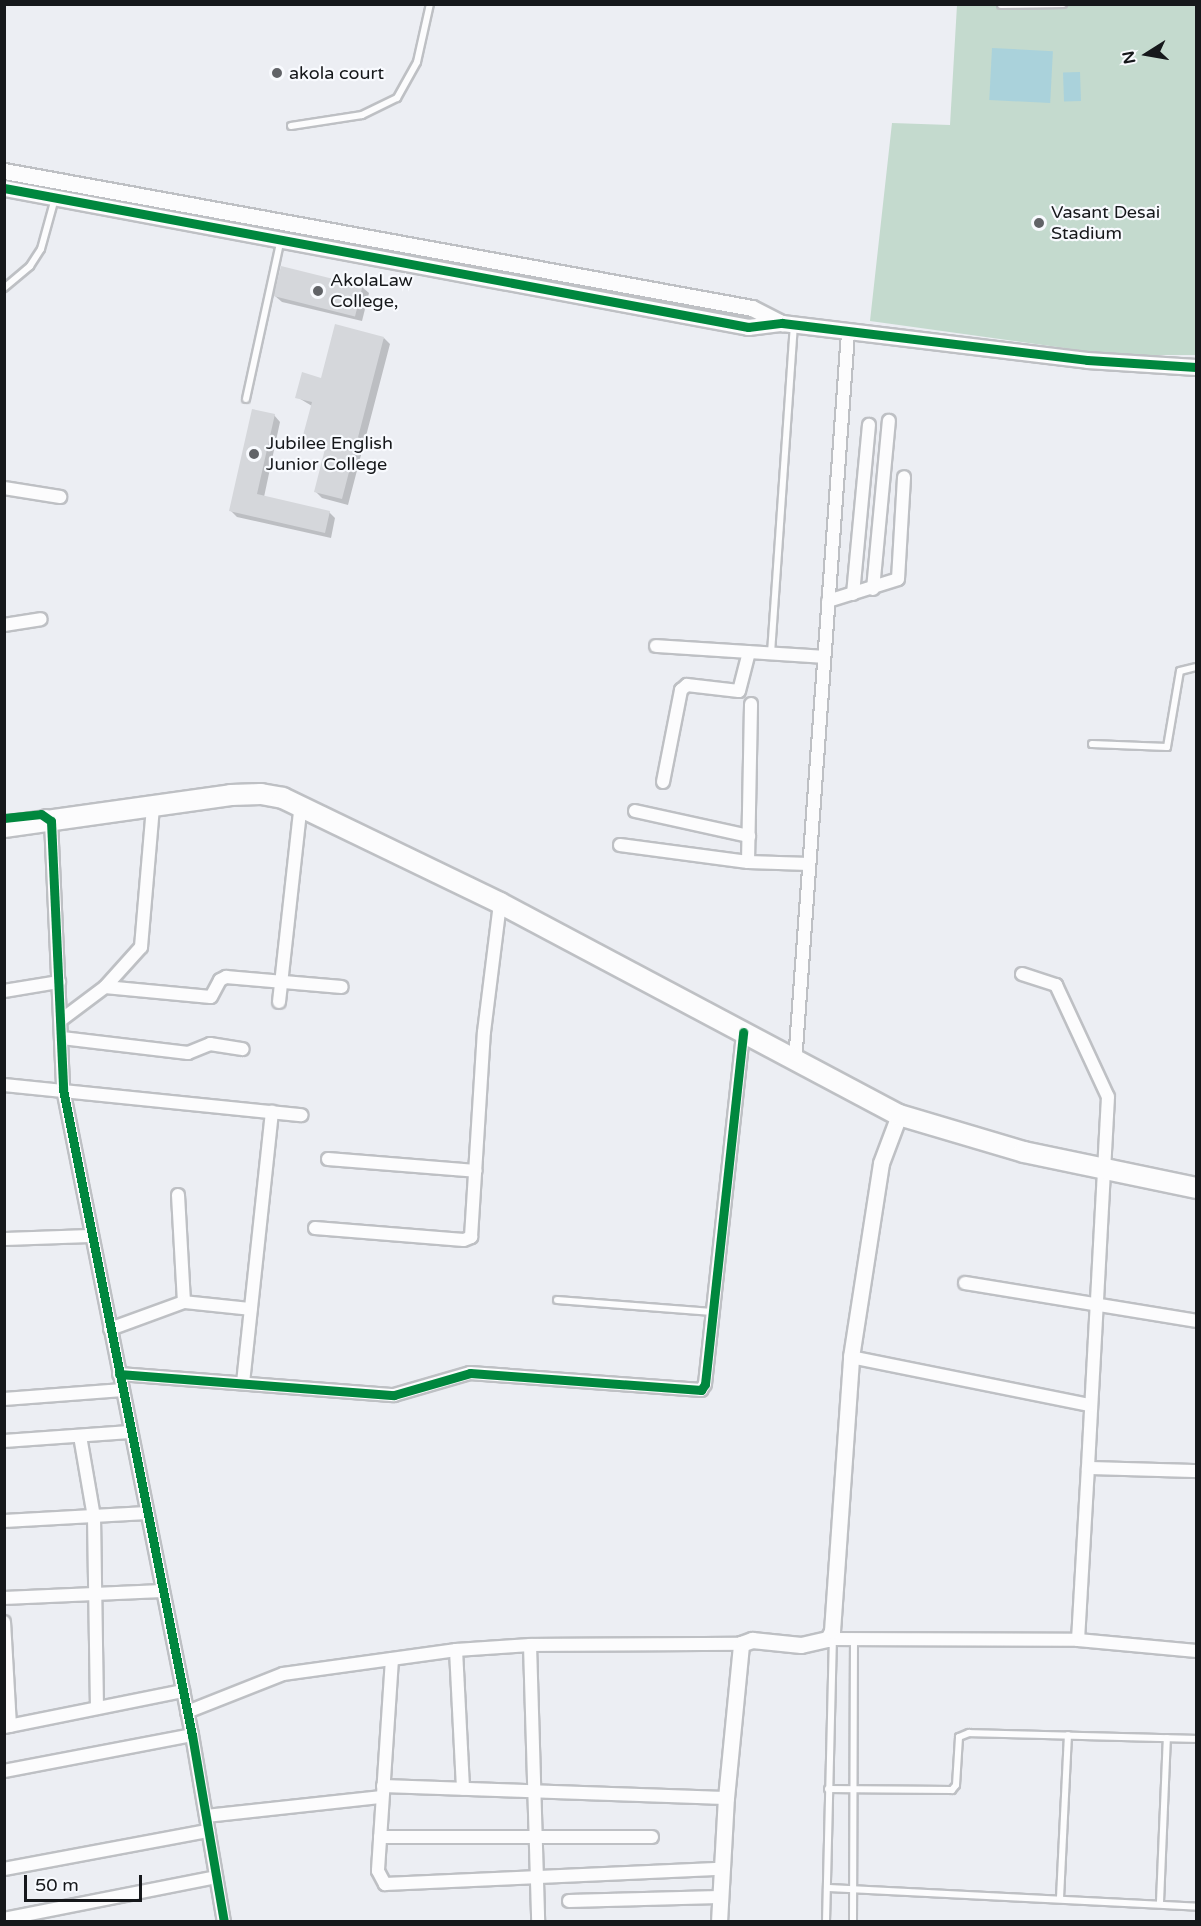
<!DOCTYPE html>
<style>
body{margin:0}
#map{position:relative;width:1201px;height:1926px;overflow:hidden;background:#eceef3;font-family:"Varela Round",sans-serif}
div>[style]{position:absolute}
[style*='--x']{left:calc(var(--x)*1px);top:calc(var(--y)*1px);width:calc(var(--w)*1px);rotate:calc(var(--a)*1deg)}
.green>*{inset:0;background:#c4dace}
.water>*{inset:0;background:#aad2db;transform-origin:0 0}
.shadow>*{inset:0;background:#0003}
.building>*{inset:0;background:#d5d7db;transform-origin:0 0}
.roads{filter:drop-shadow(2px 0 #bec0c4) drop-shadow(-2px 0 #bec0c4) drop-shadow(0 2px #bec0c4) drop-shadow(0 -2px #bec0c4)}
.service>*{height:6px;margin:-3px;padding:0 3px;transform-origin:3px;border-radius:3px;background:#fcfcfd}
.minor>*{height:12px;margin:-6px;padding:0 6px;transform-origin:6px;border-radius:6px;background:#fcfcfd}
.tertiary>*{height:15px;margin:-7.5px;padding:0 7.5px;transform-origin:7.5px;border-radius:7.5px;background:#fcfcfd}
.primary>*{height:20px;margin:-10px;padding:0 10px;transform-origin:10px;border-radius:10px;background:#fcfcfd}
.cycleway>*{height:9px;margin:-4.5px;padding:0 4.5px;transform-origin:4.5px;border-radius:4.5px;background:#00873e}
.dots>*{width:16px;height:16px;translate:-50% -50%;box-sizing:border-box;border:3px solid #f8fafe;border-radius:50%}
span{translate:-50% -50%;white-space:nowrap;text-align:center;line-height:1.15;-webkit-text-stroke:4.5px #f8fafe;paint-order:stroke}
.poi-label{font-size:18px;color:#16181b}
.left{translate:0 -50%;text-align:left}
.frame{position:absolute;inset:0;border:6px solid #16181b;pointer-events:none}
.north{position:absolute;left:1117px;top:24px;width:60px;height:60px;-webkit-text-stroke:4px #f8fafe;paint-order:stroke;rotate:259deg;font-size:16px;font-weight:700;line-height:24px;text-align:center;color:#16181b}
.north::after{content:'';display:block;margin:auto;width:21px;height:27px;background:#16181b;clip-path:polygon(50% 0,100% 100%,50% 72%,0 100%)}
.scale{position:absolute;left:24px;top:1875px;width:118px;height:27px;box-sizing:border-box;border:3px solid #16181b;border-top:0;padding-left:8px;font-size:18px;line-height:21px;white-space:nowrap;color:#16181b;-webkit-text-stroke:4px #f8fafe;paint-order:stroke}
</style>
<div id="map">
<div class="green">
<i style="clip-path:polygon(957px 5px,1196px 5px,1196px 355px,1115px 355px,870px 321px,892px 123px,950px 125px)"></i>
</div>
<div class="water">
<i style="left:992px;top:48px;width:61px;height:52px;rotate:3deg"></i>
<i style="left:1080px;top:72px;width:29px;height:17px;rotate:88deg"></i>
</div>
<div class="shadow">
<i style="clip-path:polygon(362px 287px,369px 293px,362px 321px,282px 302px,275px 296px)"></i>
<i style="clip-path:polygon(384px 338px,390px 344px,348px 505px,322px 498px,316px 492px,327px 449px,310px 445px,304px 438px,312px 406px,297px 397px)"></i>
<i style="clip-path:polygon(274px 415px,280px 422px,264px 497px,329px 512px,335px 518px,331px 538px,237px 517px,230px 510px)"></i>
</div>
<div class="building">
<i style="left:281px;top:266px;width:84px;height:31px;rotate:14deg"></i>
<i style="clip-path:polygon(335px 324px,384px 337px,342px 499px,314px 492px,326px 445px,302px 439px,312px 402px,295px 398px,302px 372px,321px 378px)"></i>
<i style="clip-path:polygon(252px 409px,275px 414px,257px 494px,330px 511px,325px 533px,229px 511px)"></i>
</div>
<div class="roads">
<div class="service">
<i style="--x:1001;--y:5;--w:62;--a:-0.9"></i>
<i style="--x:291;--y:126;--w:72;--a:-8.8"></i>
<i style="--x:362;--y:115;--w:39;--a:-26"></i>
<i style="--x:397;--y:98;--w:41;--a:-60.9"></i>
<i style="--x:417;--y:62;--w:59;--a:-77.4"></i>
<i style="--x:4;--y:288;--w:34;--a:-40"></i>
<i style="--x:30;--y:266;--w:20;--a:-57"></i>
<i style="--x:41;--y:249;--w:53;--a:-74.6"></i>
<i style="--x:246;--y:399;--w:164;--a:-77.7"></i>
<i style="--x:771;--y:653;--w:329;--a:-86"></i>
<i style="--x:1092;--y:744;--w:75;--a:2.3"></i>
<i style="--x:1167;--y:747;--w:77;--a:-80.3"></i>
<i style="--x:1180;--y:671;--w:16;--a:-14"></i>
<i style="--x:557;--y:1300;--w:156;--a:4.4"></i>
<i style="--x:828;--y:1789;--w:124;--a:0.5"></i>
<i style="--x:952;--y:1790;--w:6;--a:-51"></i>
<i style="--x:956;--y:1785;--w:48;--a:-86.4"></i>
<i style="--x:959;--y:1737;--w:11;--a:-22"></i>
<i style="--x:969;--y:1733;--w:227;--a:1.5"></i>
<i style="--x:827;--y:1888;--w:369;--a:2.9"></i>
<i style="--x:1060;--y:1898;--w:163;--a:-87.2"></i>
<i style="--x:1160;--y:1902;--w:164;--a:-87.6"></i>
<i style="--x:826;--y:1922;--w:283;--a:-88.6"></i>
<i style="--x:853;--y:1922;--w:282;--a:-89.8"></i>
</div>
<div class="minor">
<i style="--x:4;--y:488;--w:57;--a:9.1"></i>
<i style="--x:873;--y:589;--w:169;--a:-84.6"></i>
<i style="--x:853;--y:594;--w:170;--a:-84.6"></i>
<i style="--x:828;--y:601;--w:73;--a:-17.4"></i>
<i style="--x:898;--y:579;--w:102;--a:-86.6"></i>
<i style="--x:4;--y:625;--w:37;--a:-9"></i>
<i style="--x:656;--y:646;--w:168;--a:3.7"></i>
<i style="--x:663;--y:782;--w:94;--a:-78.9"></i>
<i style="--x:681;--y:690;--w:8;--a:-40"></i>
<i style="--x:687;--y:685;--w:52;--a:6.6"></i>
<i style="--x:739;--y:691;--w:40;--a:-75.6"></i>
<i style="--x:635;--y:811;--w:117;--a:12.4"></i>
<i style="--x:46;--y:816;--w:7;--a:45"></i>
<i style="--x:51;--y:821;--w:268;--a:87.4"></i>
<i style="--x:63;--y:1089;--w:659;--a:78.71"></i>
<i style="--x:192;--y:1735;--w:190;--a:80.3"></i>
<i style="--x:620;--y:845;--w:129;--a:7.6"></i>
<i style="--x:748;--y:862;--w:61;--a:1.9"></i>
<i style="--x:748;--y:862;--w:158;--a:-88.9"></i>
<i style="--x:1022;--y:974;--w:36;--a:18"></i>
<i style="--x:1056;--y:985;--w:123;--a:65.1"></i>
<i style="--x:1108;--y:1097;--w:372;--a:93.1"></i>
<i style="--x:105;--y:987;--w:106;--a:5.4"></i>
<i style="--x:211;--y:997;--w:19;--a:-62"></i>
<i style="--x:220;--y:980;--w:7;--a:-27"></i>
<i style="--x:226;--y:977;--w:116;--a:4.9"></i>
<i style="--x:4;--y:991;--w:56;--a:-9.3"></i>
<i style="--x:279;--y:1002;--w:199;--a:-83.7"></i>
<i style="--x:61;--y:1020;--w:55;--a:-36.9"></i>
<i style="--x:105;--y:987;--w:54;--a:-48"></i>
<i style="--x:141;--y:947;--w:141;--a:-85.1"></i>
<i style="--x:62;--y:1038;--w:127;--a:6.8"></i>
<i style="--x:188;--y:1053;--w:24;--a:-22"></i>
<i style="--x:210;--y:1044;--w:33;--a:9"></i>
<i style="--x:795;--y:1062;--w:731;--a:-85.84"></i>
<i style="--x:4;--y:1085;--w:299;--a:5.8"></i>
<i style="--x:328;--y:1159;--w:148;--a:4.6"></i>
<i style="--x:178;--y:1195;--w:107;--a:86.8"></i>
<i style="--x:315;--y:1228;--w:149;--a:4.6"></i>
<i style="--x:464;--y:1240;--w:8;--a:-23"></i>
<i style="--x:471;--y:1237;--w:205;--a:-86.4"></i>
<i style="--x:484;--y:1032;--w:130;--a:-82.9"></i>
<i style="--x:4;--y:1239;--w:87;--a:-2"></i>
<i style="--x:965;--y:1283;--w:234;--a:9.3"></i>
<i style="--x:110;--y:1329;--w:79;--a:-20"></i>
<i style="--x:184;--y:1302;--w:67;--a:6"></i>
<i style="--x:851;--y:1357;--w:244;--a:11.4"></i>
<i style="--x:119;--y:1374;--w:276;--a:4.4"></i>
<i style="--x:394;--y:1395;--w:79;--a:-16.1"></i>
<i style="--x:470;--y:1373;--w:232;--a:4.2"></i>
<i style="--x:701;--y:1390;--w:7;--a:-56"></i>
<i style="--x:705;--y:1384;--w:354;--a:-83.8"></i>
<i style="--x:243;--y:1383;--w:273;--a:-83.9"></i>
<i style="--x:4;--y:1399;--w:119;--a:-4.3"></i>
<i style="--x:80;--y:1436;--w:82;--a:80.2"></i>
<i style="--x:94;--y:1517;--w:191;--a:89.1"></i>
<i style="--x:4;--y:1441;--w:126;--a:-4.1"></i>
<i style="--x:4;--y:1521;--w:143;--a:-3.2"></i>
<i style="--x:4;--y:1598;--w:158;--a:-2.5"></i>
<i style="--x:4;--y:1622;--w:104;--a:86.7"></i>
<i style="--x:828;--y:1639;--w:250;--a:0.2"></i>
<i style="--x:1078;--y:1640;--w:119;--a:5.3"></i>
<i style="--x:1078;--y:1640;--w:172;--a:-86.7"></i>
<i style="--x:1088;--y:1468;--w:108;--a:1.6"></i>
<i style="--x:530;--y:1645;--w:277;--a:88.3"></i>
<i style="--x:456;--y:1650;--w:139;--a:87.1"></i>
<i style="--x:392;--y:1659;--w:212;--a:93.8"></i>
<i style="--x:378;--y:1871;--w:15;--a:62"></i>
<i style="--x:385;--y:1884;--w:336;--a:-2.6"></i>
<i style="--x:187;--y:1712;--w:103;--a:-21.6"></i>
<i style="--x:283;--y:1674;--w:175;--a:-7.9"></i>
<i style="--x:456;--y:1650;--w:74;--a:-3.9"></i>
<i style="--x:530;--y:1645;--w:211;--a:-0.3"></i>
<i style="--x:4;--y:1727;--w:183;--a:-11.4"></i>
<i style="--x:4;--y:1771;--w:191;--a:-10.8"></i>
<i style="--x:383;--y:1786;--w:343;--a:2"></i>
<i style="--x:206;--y:1816;--w:177;--a:-6.2"></i>
<i style="--x:380;--y:1837;--w:272;--a:0"></i>
<i style="--x:4;--y:1869;--w:208;--a:-10.6"></i>
<i style="--x:569;--y:1901;--w:150;--a:-1.5"></i>
<i style="--x:4;--y:1919;--w:216;--a:-11.2"></i>
</div>
<div class="tertiary">
<i style="--x:4;--y:171;--w:760;--a:10.38"></i>
<i style="--x:752;--y:308;--w:34;--a:27"></i>
<i style="--x:4;--y:188;--w:757;--a:10.58"></i>
<i style="--x:748;--y:327;--w:34;--a:-7"></i>
<i style="--x:782;--y:323;--w:307;--a:6.9"></i>
<i style="--x:1087;--y:360;--w:109;--a:3.7"></i>
<i style="--x:719;--y:1922;--w:124;--a:-86.8"></i>
<i style="--x:726;--y:1798;--w:155;--a:-84.4"></i>
<i style="--x:741;--y:1644;--w:12;--a:-20"></i>
<i style="--x:752;--y:1640;--w:49;--a:5.8"></i>
<i style="--x:801;--y:1645;--w:28;--a:-13"></i>
<i style="--x:828;--y:1639;--w:9;--a:-63"></i>
<i style="--x:832;--y:1631;--w:275;--a:-86"></i>
<i style="--x:851;--y:1357;--w:196;--a:-81.2"></i>
<i style="--x:881;--y:1163;--w:51;--a:-69.4"></i>
</div>
<div class="primary">
<i style="--x:4;--y:827;--w:229;--a:-8"></i>
<i style="--x:231;--y:795;--w:30;--a:-2"></i>
<i style="--x:261;--y:794;--w:22;--a:10"></i>
<i style="--x:283;--y:798;--w:241;--a:25.8"></i>
<i style="--x:500;--y:903;--w:452;--a:28"></i>
<i style="--x:899;--y:1115;--w:130;--a:16.5"></i>
<i style="--x:1024;--y:1152;--w:176;--a:11.8"></i>
</div>
</div>
<div class="cycleway">
<i style="--x:4;--y:188;--w:757;--a:10.58"></i>
<i style="--x:748;--y:327;--w:34;--a:-7"></i>
<i style="--x:782;--y:323;--w:307;--a:6.9"></i>
<i style="--x:1087;--y:360;--w:109;--a:3.7"></i>
<i style="--x:4;--y:818;--w:37;--a:-6"></i>
<i style="--x:41;--y:814;--w:12;--a:35"></i>
<i style="--x:51;--y:821;--w:268;--a:87.4"></i>
<i style="--x:63;--y:1089;--w:659;--a:78.71"></i>
<i style="--x:192;--y:1735;--w:190;--a:80.3"></i>
<i style="--x:119;--y:1374;--w:276;--a:4.4"></i>
<i style="--x:394;--y:1395;--w:79;--a:-16.1"></i>
<i style="--x:470;--y:1373;--w:232;--a:4.2"></i>
<i style="--x:701;--y:1390;--w:7;--a:-56"></i>
<i style="--x:705;--y:1384;--w:354;--a:-83.8"></i>
</div>
<div class="dots">
<i style="left:277px;top:73px;background:#616367"></i>
<i style="left:1039px;top:223px;background:#616367"></i>
<i style="left:318px;top:291px;background:#616367"></i>
<i style="left:254px;top:454px;background:#616367"></i>
</div>
<div class="poi-label">
<span class="left" style="left:289px;top:73px">akola court</span>
<span class="left" style="left:1051px;top:223px">Vasant Desai<br>Stadium</span>
<span class="left" style="left:330px;top:291px">AkolaLaw<br>College,</span>
<span class="left" style="left:266px;top:454px">Jubilee English<br>Junior College</span>
</div>
<div class="frame"></div>
<div class="north">N</div>
<div class="scale">50 m</div>
</div>
